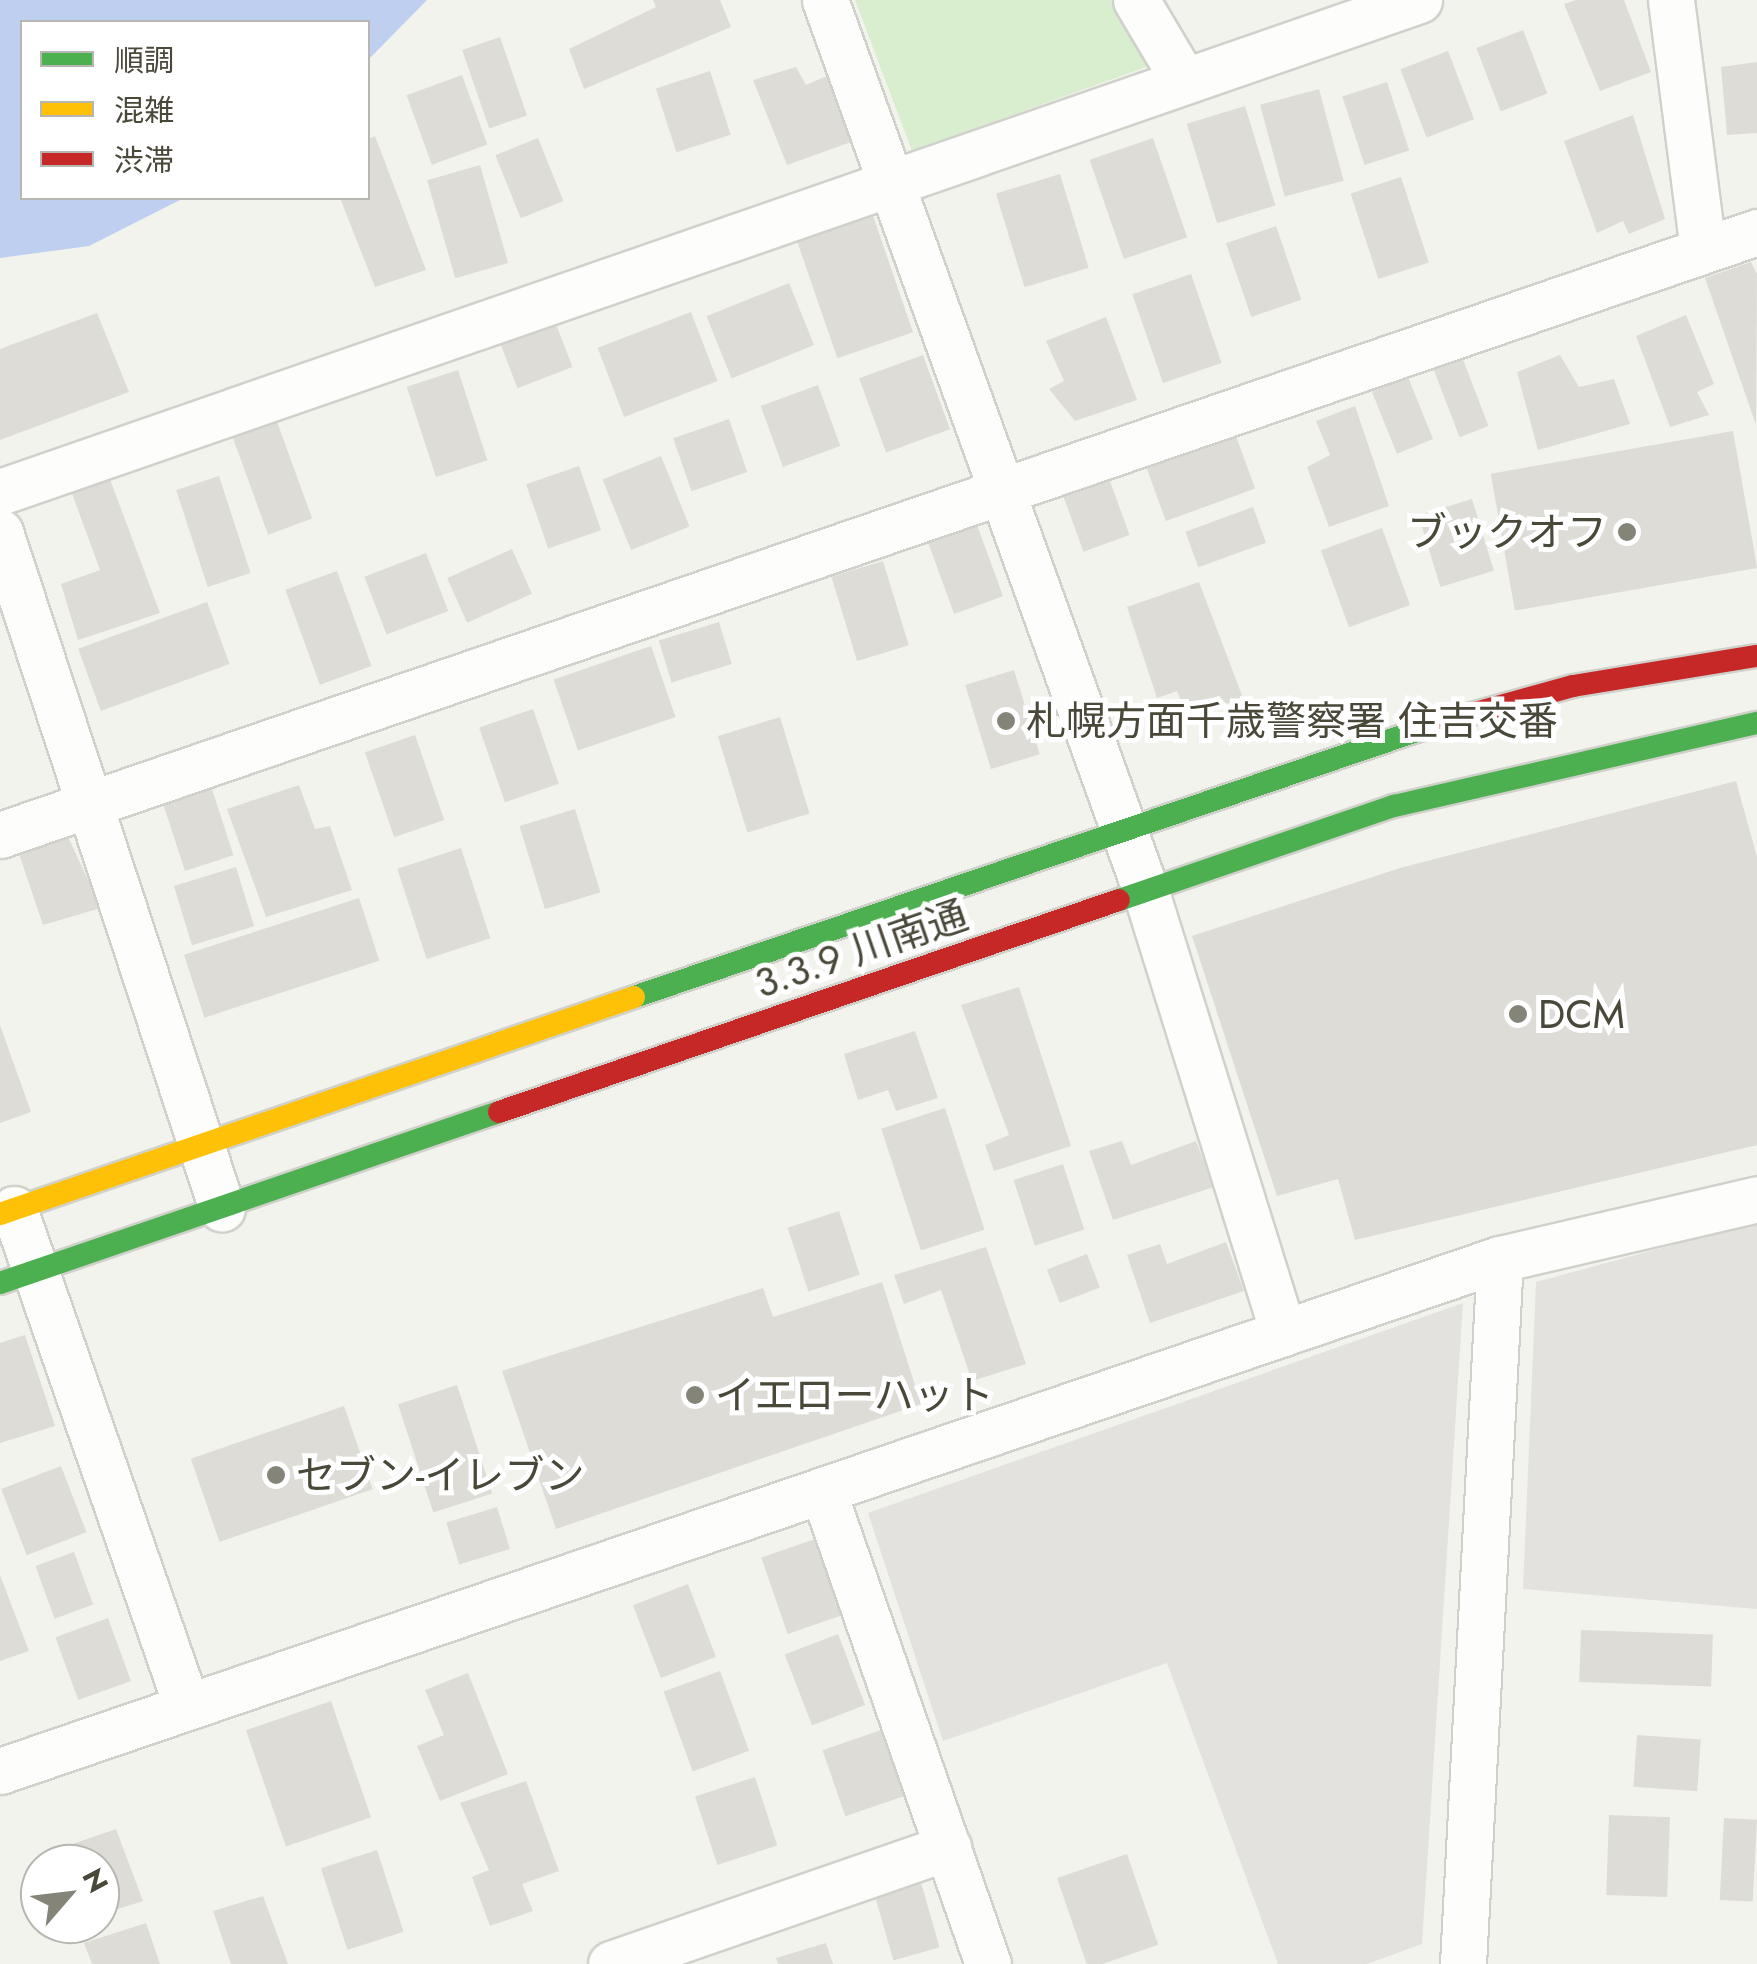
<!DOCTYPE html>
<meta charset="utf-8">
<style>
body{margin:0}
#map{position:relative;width:1757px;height:1964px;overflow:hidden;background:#f3f3ee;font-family:Jost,"Noto Sans JP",sans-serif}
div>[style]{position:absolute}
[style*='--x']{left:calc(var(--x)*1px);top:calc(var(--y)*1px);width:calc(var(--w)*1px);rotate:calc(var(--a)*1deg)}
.green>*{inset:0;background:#d9eecf}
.parking>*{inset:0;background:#e3e2de}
.water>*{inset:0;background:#bfcff0}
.building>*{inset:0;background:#dddcd6;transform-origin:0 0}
.roads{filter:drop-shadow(2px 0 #d1d1cb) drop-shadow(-2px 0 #d1d1cb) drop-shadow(0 2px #d1d1cb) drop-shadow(0 -2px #d1d1cb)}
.street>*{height:45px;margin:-22.5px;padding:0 22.5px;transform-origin:22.5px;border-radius:22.5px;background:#fdfdfc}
.fast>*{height:22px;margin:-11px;padding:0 11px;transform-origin:11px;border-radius:11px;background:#4caf50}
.slow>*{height:22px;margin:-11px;padding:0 11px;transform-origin:11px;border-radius:11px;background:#ffc107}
.jam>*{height:22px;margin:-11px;padding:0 11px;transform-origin:11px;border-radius:11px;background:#c62828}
.dots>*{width:28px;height:28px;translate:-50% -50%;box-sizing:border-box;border:5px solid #fff;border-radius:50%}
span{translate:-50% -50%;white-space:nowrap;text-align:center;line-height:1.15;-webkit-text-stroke:10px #fff;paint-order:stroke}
.poi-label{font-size:40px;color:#4a4839}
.right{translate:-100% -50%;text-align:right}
.left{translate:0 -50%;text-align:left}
.street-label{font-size:40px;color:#4a4839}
.legend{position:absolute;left:20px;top:20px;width:350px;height:180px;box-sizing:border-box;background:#fff;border:2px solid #b7b6b0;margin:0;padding:12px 18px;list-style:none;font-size:30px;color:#4a4839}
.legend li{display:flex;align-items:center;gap:20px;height:50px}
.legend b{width:50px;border:2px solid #b7b6b0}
.north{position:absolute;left:20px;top:1844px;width:100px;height:100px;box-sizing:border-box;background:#fff;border:2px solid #b7b6b0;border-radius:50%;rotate:62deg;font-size:28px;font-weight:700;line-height:40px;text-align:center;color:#4a4839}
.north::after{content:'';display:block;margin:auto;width:35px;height:45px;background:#858478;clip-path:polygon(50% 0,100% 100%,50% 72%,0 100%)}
</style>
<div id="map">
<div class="green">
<i style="clip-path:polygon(855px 0,1115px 0,1152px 65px,912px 151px)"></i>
</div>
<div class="parking">
<i style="clip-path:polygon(1757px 1222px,1757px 1609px,1523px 1589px,1536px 1282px)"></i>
<i style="clip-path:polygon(1463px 1303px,1422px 1944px,1367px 1964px,1278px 1964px,1167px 1663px,943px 1741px,868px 1513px)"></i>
</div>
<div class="water">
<i style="clip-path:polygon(0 0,427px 0,368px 60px,368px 22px,22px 22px,22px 198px,184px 198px,89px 246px,0 258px)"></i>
</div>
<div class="building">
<i style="clip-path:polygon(653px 0,720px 0,731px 27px,584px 89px,569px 49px,656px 7px)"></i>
<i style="clip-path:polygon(1576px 0,1624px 0,1651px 72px,1600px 91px,1564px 4px)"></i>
<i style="left:1523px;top:30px;width:68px;height:50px;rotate:69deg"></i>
<i style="left:500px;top:37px;width:83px;height:40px;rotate:71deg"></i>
<i style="left:1448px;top:51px;width:73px;height:51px;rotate:69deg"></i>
<i style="clip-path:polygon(1757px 62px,1757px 133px,1727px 135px,1721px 67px)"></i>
<i style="clip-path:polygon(796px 67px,806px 85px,829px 75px,854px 141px,787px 165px,753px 80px)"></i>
<i style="left:710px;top:71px;width:67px;height:57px;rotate:72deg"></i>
<i style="left:462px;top:75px;width:74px;height:59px;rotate:70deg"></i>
<i style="left:1387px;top:82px;width:72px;height:47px;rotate:72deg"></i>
<i style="left:1319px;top:89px;width:95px;height:61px;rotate:75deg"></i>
<i style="left:1245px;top:106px;width:104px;height:61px;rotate:73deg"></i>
<i style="clip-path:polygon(1633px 115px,1665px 219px,1629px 234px,1623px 221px,1597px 233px,1564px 141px)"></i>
<i style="clip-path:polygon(375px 136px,426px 270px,375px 287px,340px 198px,368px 198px,368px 139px)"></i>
<i style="left:538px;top:138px;width:68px;height:46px;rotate:68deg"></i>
<i style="left:1153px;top:138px;width:105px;height:67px;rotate:71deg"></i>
<i style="left:480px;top:165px;width:102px;height:55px;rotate:74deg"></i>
<i style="left:1060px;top:174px;width:98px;height:67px;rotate:73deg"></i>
<i style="left:1401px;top:177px;width:90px;height:53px;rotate:72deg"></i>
<i style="left:872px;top:213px;width:126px;height:80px;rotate:71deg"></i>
<i style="left:1276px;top:226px;width:78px;height:53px;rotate:71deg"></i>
<i style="clip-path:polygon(1751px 262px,1757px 274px,1756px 425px,1705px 278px)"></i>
<i style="left:1191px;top:274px;width:94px;height:62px;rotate:71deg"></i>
<i style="left:789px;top:283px;width:67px;height:89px;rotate:68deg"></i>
<i style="left:551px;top:311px;width:60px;height:59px;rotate:69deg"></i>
<i style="left:691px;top:312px;width:74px;height:100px;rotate:69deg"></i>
<i style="clip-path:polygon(97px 313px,129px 392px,0 440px,0 349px)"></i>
<i style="clip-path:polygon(1686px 315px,1714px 384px,1697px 392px,1709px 415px,1670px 427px,1636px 336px)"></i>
<i style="clip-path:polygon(1106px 317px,1137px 400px,1075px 421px,1049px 389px,1064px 381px,1046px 341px)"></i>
<i style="left:923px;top:355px;width:79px;height:68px;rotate:70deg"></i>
<i style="clip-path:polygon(1560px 355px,1579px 387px,1614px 379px,1630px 424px,1538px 450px,1517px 372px)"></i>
<i style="left:1462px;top:357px;width:74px;height:31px;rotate:69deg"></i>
<i style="left:458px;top:370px;width:95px;height:54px;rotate:72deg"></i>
<i style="left:1408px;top:377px;width:67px;height:39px;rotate:68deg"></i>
<i style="left:818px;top:385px;width:65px;height:61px;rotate:70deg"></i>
<i style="clip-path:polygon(1355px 406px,1389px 506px,1329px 527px,1307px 467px,1330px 455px,1316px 421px)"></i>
<i style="left:276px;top:419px;width:106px;height:47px;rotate:70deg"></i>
<i style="left:729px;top:419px;width:56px;height:59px;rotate:71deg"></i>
<i style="left:1733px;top:431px;width:139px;height:246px;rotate:80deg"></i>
<i style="left:1236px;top:436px;width:56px;height:95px;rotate:70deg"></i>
<i style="left:661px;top:456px;width:76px;height:63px;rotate:68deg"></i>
<i style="left:579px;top:466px;width:68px;height:56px;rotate:71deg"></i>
<i style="left:1107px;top:473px;width:66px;height:49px;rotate:70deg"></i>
<i style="clip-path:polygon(108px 474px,160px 613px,78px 640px,61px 584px,100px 570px,70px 488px)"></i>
<i style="left:219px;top:476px;width:102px;height:45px;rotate:72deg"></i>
<i style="left:1472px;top:499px;width:75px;height:56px;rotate:73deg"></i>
<i style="left:1253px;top:507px;width:38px;height:72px;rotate:70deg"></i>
<i style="left:976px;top:522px;width:79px;height:52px;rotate:70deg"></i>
<i style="left:1382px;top:528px;width:82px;height:65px;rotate:70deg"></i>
<i style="left:512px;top:549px;width:49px;height:71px;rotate:66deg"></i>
<i style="left:426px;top:553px;width:62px;height:66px;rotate:69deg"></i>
<i style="left:883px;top:561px;width:88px;height:54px;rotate:73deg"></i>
<i style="left:337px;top:571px;width:101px;height:55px;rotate:70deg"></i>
<i style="clip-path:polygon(1199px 582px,1243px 698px,1187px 717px,1177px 691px,1157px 698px,1127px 607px)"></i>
<i style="left:207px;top:602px;width:66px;height:137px;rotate:70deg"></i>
<i style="left:719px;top:622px;width:44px;height:63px;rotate:73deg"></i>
<i style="left:651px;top:646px;width:75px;height:103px;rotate:71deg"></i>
<i style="left:1014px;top:670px;width:88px;height:51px;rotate:73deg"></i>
<i style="left:533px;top:709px;width:79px;height:57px;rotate:71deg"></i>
<i style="left:780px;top:717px;width:101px;height:65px;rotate:73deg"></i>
<i style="left:415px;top:735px;width:90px;height:53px;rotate:71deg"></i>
<i style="clip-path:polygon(1736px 781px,1757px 857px,1757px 1145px,1355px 1240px,1338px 1179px,1277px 1196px,1192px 936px,1400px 868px)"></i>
<i style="left:210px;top:783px;width:76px;height:51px;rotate:72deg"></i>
<i style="clip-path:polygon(299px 785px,315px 829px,330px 826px,352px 890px,266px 917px,227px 809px)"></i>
<i style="left:575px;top:809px;width:87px;height:58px;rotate:73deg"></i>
<i style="clip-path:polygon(63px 826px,101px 908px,43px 925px,15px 842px)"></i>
<i style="left:461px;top:848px;width:95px;height:67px;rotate:72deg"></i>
<i style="left:236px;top:867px;width:62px;height:65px;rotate:73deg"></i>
<i style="left:359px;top:898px;width:66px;height:184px;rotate:72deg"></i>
<i style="clip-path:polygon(1019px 987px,1071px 1146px,994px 1171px,985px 1145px,1009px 1135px,961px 1005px)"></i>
<i style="clip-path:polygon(0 1025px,31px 1112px,0 1123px)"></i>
<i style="clip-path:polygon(915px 1031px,938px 1098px,896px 1111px,888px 1090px,858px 1100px,844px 1054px)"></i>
<i style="left:945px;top:1108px;width:128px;height:67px;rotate:72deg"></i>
<i style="clip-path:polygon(1122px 1141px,1131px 1165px,1196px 1141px,1214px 1187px,1113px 1220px,1089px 1151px)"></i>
<i style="left:1063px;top:1164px;width:69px;height:52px;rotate:72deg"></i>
<i style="left:839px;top:1211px;width:67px;height:54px;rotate:72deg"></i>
<i style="clip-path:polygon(1226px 1242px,1244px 1291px,1150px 1323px,1127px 1255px,1160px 1244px,1167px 1264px)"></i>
<i style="clip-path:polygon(986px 1247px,1026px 1364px,972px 1381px,941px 1290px,904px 1304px,894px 1275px)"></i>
<i style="left:1087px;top:1254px;width:36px;height:43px;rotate:69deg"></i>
<i style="clip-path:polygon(882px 1282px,921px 1404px,556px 1529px,502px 1371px,763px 1288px,773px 1317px)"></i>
<i style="clip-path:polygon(25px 1335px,55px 1426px,0 1443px,0 1343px)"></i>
<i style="left:457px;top:1385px;width:114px;height:62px;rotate:72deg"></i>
<i style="left:344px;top:1406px;width:88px;height:162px;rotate:71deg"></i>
<i style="left:61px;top:1466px;width:71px;height:64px;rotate:69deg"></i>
<i style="left:497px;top:1507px;width:44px;height:53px;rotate:73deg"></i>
<i style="left:818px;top:1538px;width:81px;height:60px;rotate:71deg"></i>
<i style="left:74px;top:1552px;width:56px;height:41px;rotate:70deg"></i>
<i style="clip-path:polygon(0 1575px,29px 1651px,0 1661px)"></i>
<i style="left:688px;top:1584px;width:78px;height:59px;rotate:69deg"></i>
<i style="left:108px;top:1618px;width:67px;height:56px;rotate:70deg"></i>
<i style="left:1581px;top:1630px;width:132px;height:52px;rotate:2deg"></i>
<i style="left:838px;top:1634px;width:76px;height:57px;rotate:69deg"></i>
<i style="left:720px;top:1671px;width:85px;height:60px;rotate:70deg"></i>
<i style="clip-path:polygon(468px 1673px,508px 1774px,440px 1801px,417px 1746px,444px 1735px,425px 1690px)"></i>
<i style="left:331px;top:1701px;width:123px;height:90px;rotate:71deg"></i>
<i style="left:884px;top:1729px;width:70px;height:65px;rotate:71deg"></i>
<i style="left:1637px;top:1735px;width:64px;height:52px;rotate:4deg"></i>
<i style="left:755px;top:1777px;width:72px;height:63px;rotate:72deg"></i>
<i style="clip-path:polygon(526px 1781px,559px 1871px,522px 1884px,533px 1911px,490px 1926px,472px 1877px,489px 1870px,460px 1803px)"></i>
<i style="left:1609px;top:1815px;width:61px;height:80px;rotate:2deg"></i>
<i style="left:1724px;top:1818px;width:33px;height:82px;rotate:3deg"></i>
<i style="clip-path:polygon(116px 1829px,143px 1901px,100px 1915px,100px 1864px,64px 1864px,58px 1849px)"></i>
<i style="left:377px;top:1850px;width:86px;height:59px;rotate:72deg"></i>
<i style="left:1127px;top:1854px;width:96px;height:74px;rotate:71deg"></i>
<i style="left:920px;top:1879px;width:71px;height:48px;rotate:74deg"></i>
<i style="clip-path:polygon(263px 1896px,288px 1964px,231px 1964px,213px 1911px)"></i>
<i style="clip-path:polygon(146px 1923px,160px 1964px,92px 1964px,84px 1943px)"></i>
<i style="clip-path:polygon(826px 1943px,833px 1964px,778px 1964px,776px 1958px)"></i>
</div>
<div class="roads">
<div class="street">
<i style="--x:825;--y:0;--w:945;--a:70.2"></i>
<i style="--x:1145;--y:889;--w:465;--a:72.7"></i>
<i style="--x:1136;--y:0;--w:94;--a:59.3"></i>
<i style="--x:1671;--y:0;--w:252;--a:82.7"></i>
<i style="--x:0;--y:492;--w:1502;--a:-19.12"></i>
<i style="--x:0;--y:532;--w:712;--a:71.84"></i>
<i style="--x:0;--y:835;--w:1858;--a:-18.94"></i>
<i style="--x:14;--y:1209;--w:527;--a:70.84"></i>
<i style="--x:823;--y:1491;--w:501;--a:70.77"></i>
<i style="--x:0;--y:1771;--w:1585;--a:-18.85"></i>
<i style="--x:1500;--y:1259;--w:264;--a:-13.1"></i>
<i style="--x:611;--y:1964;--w:357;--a:-19.1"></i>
<i style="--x:1463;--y:1964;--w:706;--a:-87"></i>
</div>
<div class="fast">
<i style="--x:1119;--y:900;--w:291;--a:-18.9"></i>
<i style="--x:1394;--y:806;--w:372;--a:-12.9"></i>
<i style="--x:634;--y:997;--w:858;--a:-18.77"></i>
<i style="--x:0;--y:1283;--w:527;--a:-18.92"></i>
</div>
<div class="slow">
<i style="--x:0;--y:1214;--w:670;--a:-18.89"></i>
</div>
<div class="jam">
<i style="--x:1446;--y:721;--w:132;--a:-15.4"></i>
<i style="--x:1573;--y:686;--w:186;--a:-9.3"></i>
<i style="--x:499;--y:1112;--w:655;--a:-18.88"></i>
</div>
</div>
<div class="dots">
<i style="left:1627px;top:532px;background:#858478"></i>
<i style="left:1006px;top:721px;background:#858478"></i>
<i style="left:1518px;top:1014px;background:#858478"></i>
<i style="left:695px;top:1395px;background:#858478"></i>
<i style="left:276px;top:1475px;background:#858478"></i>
</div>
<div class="poi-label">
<span class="right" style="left:1607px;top:532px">ブックオフ</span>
<span class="left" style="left:1026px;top:721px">札幌方面千歳警察署 住吉交番</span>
<span class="left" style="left:1538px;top:1014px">DCM</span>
<span class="left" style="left:715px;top:1395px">イエローハット</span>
<span class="left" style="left:296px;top:1475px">セブン-イレブン</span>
</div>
<div class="street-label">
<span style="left:861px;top:949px;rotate:-19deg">3.3.9 川南通</span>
</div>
<ul class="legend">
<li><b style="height:12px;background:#4caf50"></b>順調</li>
<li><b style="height:12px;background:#ffc107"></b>混雑</li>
<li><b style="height:12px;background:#c62828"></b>渋滞</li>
</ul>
<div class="north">N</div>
</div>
